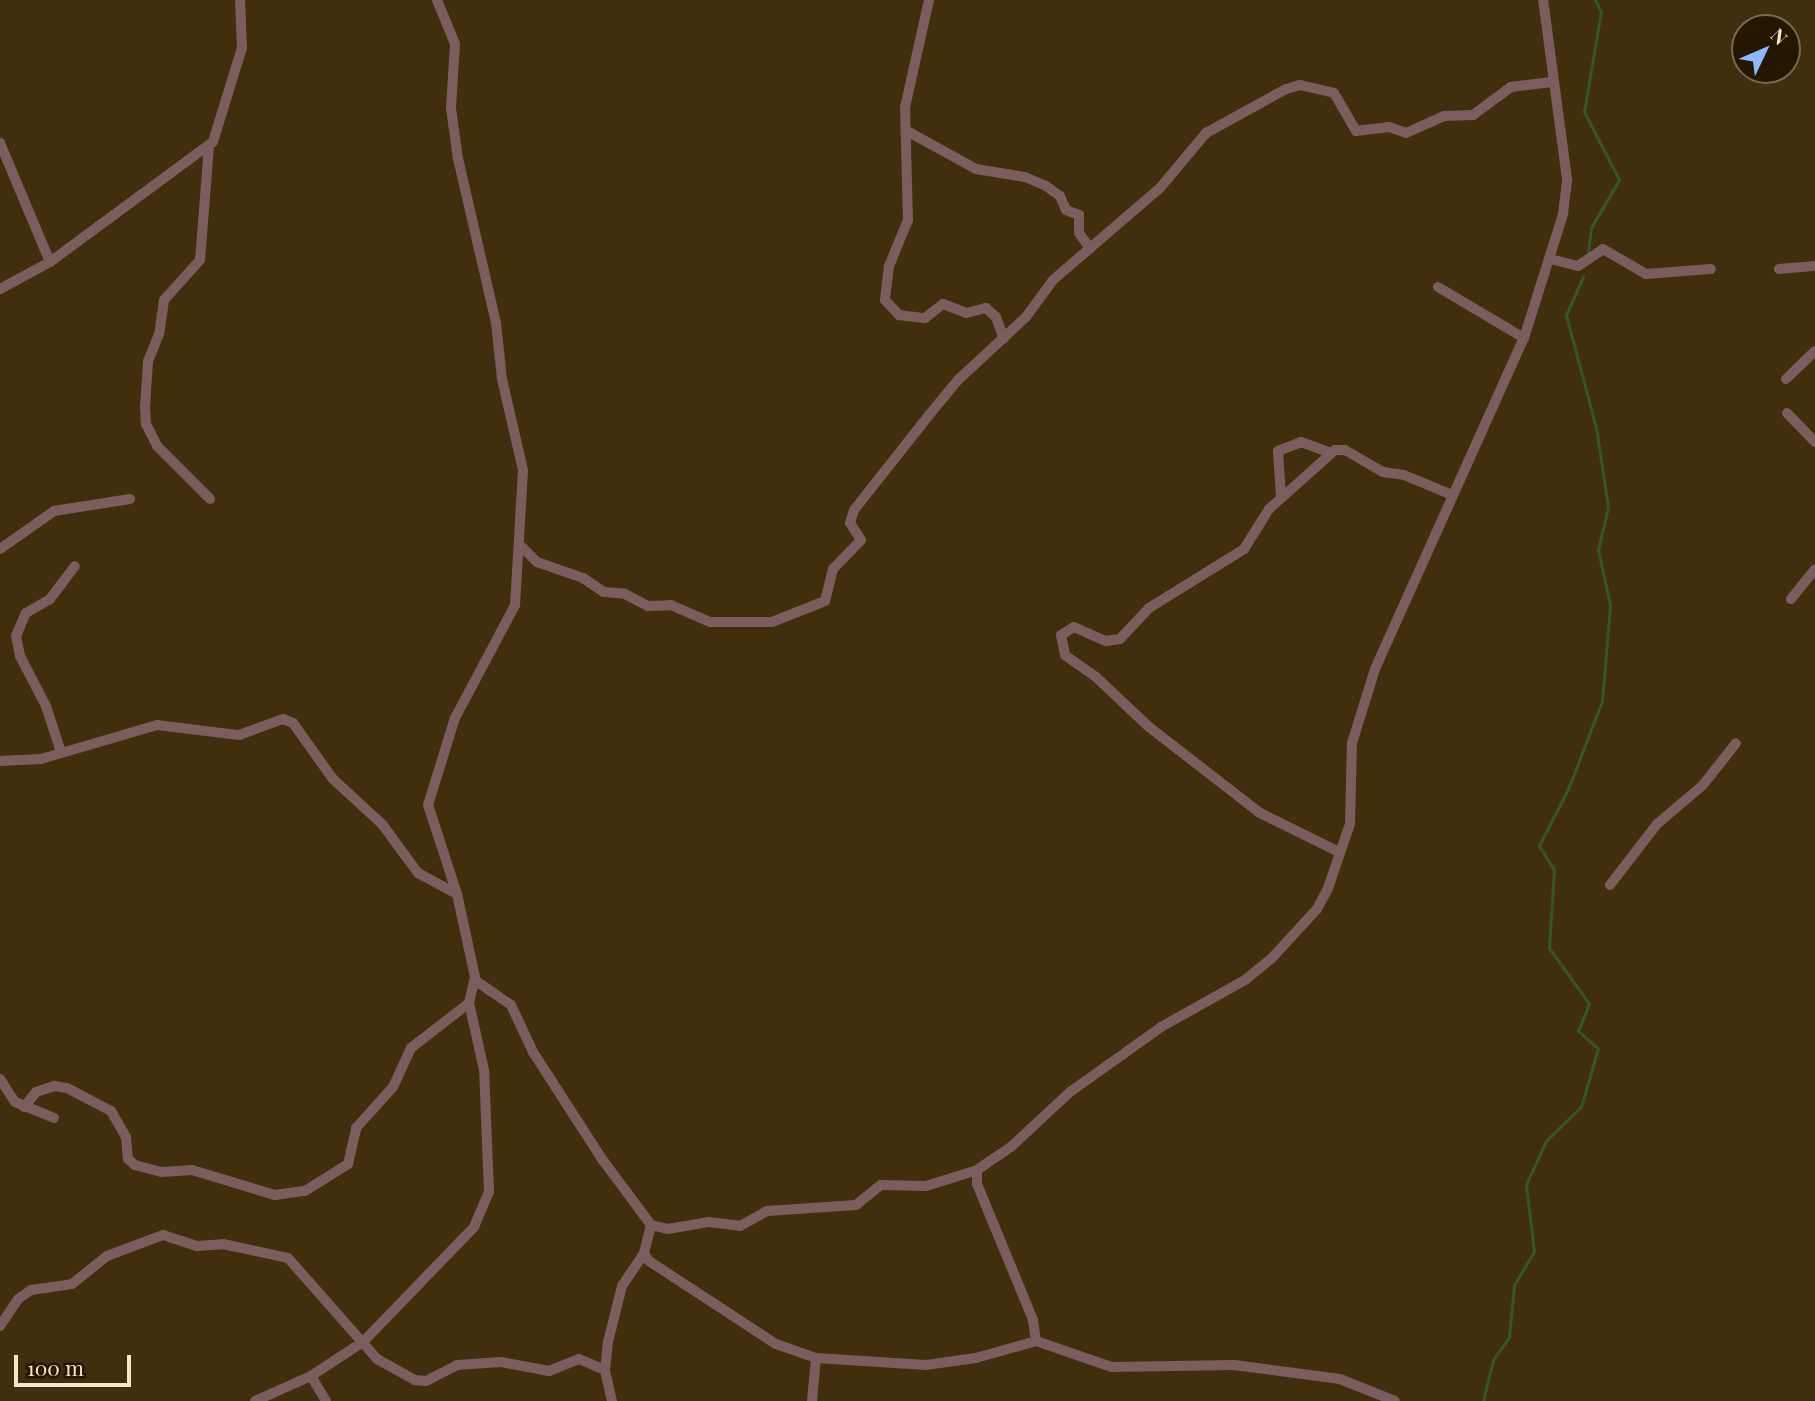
<!DOCTYPE html>
<style>
body{margin:0}
#map{position:relative;width:1815px;height:1401px;overflow:hidden;background:#412e0d;font-family:"Playfair Display",serif}
div>[style]{position:absolute}
[style*='--x']{left:calc(var(--x)*1px);top:calc(var(--y)*1px);width:calc(var(--w)*1px);rotate:calc(var(--a)*1deg)}
.stream>*{height:2.5px;margin:-1.25px;padding:0 1.25px;transform-origin:1.25px;border-radius:1.25px;background:#345628}
.minor>*{height:10px;margin:-5px;padding:0 5px;transform-origin:5px;border-radius:5px;background:#7c5d5d}
span{translate:-50% -50%;white-space:nowrap;text-align:center;line-height:1.15;-webkit-text-stroke:7px #251600;paint-order:stroke}
.north{position:absolute;left:1731px;top:14px;width:70px;height:70px;box-sizing:border-box;background:#251600;border:2px solid #7a6950;border-radius:50%;rotate:46deg;font-size:19px;font-weight:700;line-height:28px;text-align:center;color:#f9e5c7}
.north::after{content:'';display:block;margin:auto;width:24px;height:32px;background:#8cb9fc;clip-path:polygon(50% 0,100% 100%,50% 72%,0 100%)}
.scale{position:absolute;left:14px;top:1355px;width:117px;height:32px;box-sizing:border-box;border:4px solid #f9e5c7;border-top:0;padding-left:9px;font-size:21px;line-height:24px;white-space:nowrap;color:#f9e5c7;-webkit-text-stroke:5px #251600;paint-order:stroke}
</style>
<div id="map">
<div class="stream">
<i style="--x:1588;--y:253;--w:25;--a:-83"></i>
<i style="--x:1591;--y:228;--w:56;--a:-59.7"></i>
<i style="--x:1619;--y:180;--w:76;--a:-117.2"></i>
<i style="--x:1584;--y:112;--w:101;--a:-80.4"></i>
<i style="--x:1601;--y:12;--w:13;--a:-117"></i>
<i style="--x:1483;--y:1401;--w:42;--a:-76.3"></i>
<i style="--x:1493;--y:1360;--w:28;--a:-55"></i>
<i style="--x:1509;--y:1337;--w:52;--a:-84.5"></i>
<i style="--x:1514;--y:1285;--w:39;--a:-59"></i>
<i style="--x:1534;--y:1252;--w:67;--a:-96.8"></i>
<i style="--x:1526;--y:1185;--w:48;--a:-65.6"></i>
<i style="--x:1546;--y:1141;--w:49;--a:-44.2"></i>
<i style="--x:1581;--y:1107;--w:60;--a:-73.7"></i>
<i style="--x:1598;--y:1049;--w:27;--a:-138"></i>
<i style="--x:1578;--y:1031;--w:29;--a:-68"></i>
<i style="--x:1589;--y:1004;--w:69;--a:-125.5"></i>
<i style="--x:1549;--y:948;--w:78;--a:-86.3"></i>
<i style="--x:1554;--y:870;--w:28;--a:-122"></i>
<i style="--x:1539;--y:846;--w:66;--a:-63"></i>
<i style="--x:1569;--y:787;--w:92;--a:-69"></i>
<i style="--x:1602;--y:701;--w:96;--a:-85.2"></i>
<i style="--x:1610;--y:605;--w:56;--a:-102.3"></i>
<i style="--x:1598;--y:550;--w:44;--a:-76.9"></i>
<i style="--x:1608;--y:507;--w:80;--a:-98.6"></i>
<i style="--x:1596;--y:428;--w:117;--a:-104.9"></i>
<i style="--x:1566;--y:315;--w:42;--a:-65.9"></i>
</div>
<div class="minor">
<i style="--x:929;--y:0;--w:110;--a:102.6"></i>
<i style="--x:905;--y:107;--w:113;--a:88.5"></i>
<i style="--x:908;--y:220;--w:50;--a:112.4"></i>
<i style="--x:889;--y:266;--w:34;--a:97"></i>
<i style="--x:885;--y:300;--w:21;--a:47"></i>
<i style="--x:899;--y:315;--w:26;--a:7"></i>
<i style="--x:925;--y:318;--w:23;--a:-38"></i>
<i style="--x:943;--y:304;--w:25;--a:21"></i>
<i style="--x:966;--y:313;--w:21;--a:-14"></i>
<i style="--x:986;--y:308;--w:13;--a:42"></i>
<i style="--x:996;--y:317;--w:23;--a:70"></i>
<i style="--x:907;--y:131;--w:79;--a:28.8"></i>
<i style="--x:976;--y:169;--w:50;--a:9.3"></i>
<i style="--x:1025;--y:177;--w:23;--a:23"></i>
<i style="--x:1046;--y:186;--w:17;--a:36"></i>
<i style="--x:1060;--y:196;--w:15;--a:67"></i>
<i style="--x:1066;--y:210;--w:14;--a:21"></i>
<i style="--x:1079;--y:215;--w:18;--a:90"></i>
<i style="--x:1079;--y:233;--w:19;--a:54"></i>
<i style="--x:0;--y:143;--w:129;--a:67.2"></i>
<i style="--x:209;--y:146;--w:114;--a:94.5"></i>
<i style="--x:200;--y:260;--w:54;--a:132"></i>
<i style="--x:164;--y:300;--w:34;--a:98"></i>
<i style="--x:159;--y:334;--w:29;--a:112"></i>
<i style="--x:148;--y:361;--w:46;--a:93.7"></i>
<i style="--x:145;--y:407;--w:17;--a:87"></i>
<i style="--x:146;--y:424;--w:25;--a:63"></i>
<i style="--x:157;--y:446;--w:75;--a:45"></i>
<i style="--x:1550;--y:259;--w:29;--a:14"></i>
<i style="--x:1578;--y:266;--w:30;--a:-34"></i>
<i style="--x:1603;--y:249;--w:50;--a:30.2"></i>
<i style="--x:1646;--y:274;--w:65;--a:-4.4"></i>
<i style="--x:1779;--y:269;--w:36;--a:-5"></i>
<i style="--x:1438;--y:287;--w:100;--a:30.7"></i>
<i style="--x:0;--y:289;--w:57;--a:-28.4"></i>
<i style="--x:50;--y:262;--w:202;--a:-36.4"></i>
<i style="--x:213;--y:142;--w:98;--a:-72.9"></i>
<i style="--x:242;--y:48;--w:48;--a:-92.4"></i>
<i style="--x:1786;--y:379;--w:40;--a:-44"></i>
<i style="--x:1787;--y:413;--w:40;--a:46"></i>
<i style="--x:1281;--y:496;--w:45;--a:-93.8"></i>
<i style="--x:1278;--y:451;--w:25;--a:-21"></i>
<i style="--x:1301;--y:442;--w:30;--a:20"></i>
<i style="--x:519;--y:544;--w:25;--a:45"></i>
<i style="--x:537;--y:562;--w:49;--a:19.2"></i>
<i style="--x:583;--y:578;--w:25;--a:34"></i>
<i style="--x:604;--y:592;--w:21;--a:5"></i>
<i style="--x:625;--y:594;--w:26;--a:28"></i>
<i style="--x:648;--y:606;--w:23;--a:-2"></i>
<i style="--x:671;--y:605;--w:43;--a:23.6"></i>
<i style="--x:710;--y:622;--w:62;--a:0"></i>
<i style="--x:772;--y:622;--w:57;--a:-21.6"></i>
<i style="--x:825;--y:601;--w:33;--a:-76"></i>
<i style="--x:833;--y:569;--w:40;--a:-46"></i>
<i style="--x:861;--y:540;--w:20;--a:-123"></i>
<i style="--x:850;--y:523;--w:14;--a:-73"></i>
<i style="--x:854;--y:510;--w:121;--a:-51.7"></i>
<i style="--x:929;--y:415;--w:45;--a:-50.4"></i>
<i style="--x:958;--y:380;--w:93;--a:-42.8"></i>
<i style="--x:1026;--y:317;--w:46;--a:-53.9"></i>
<i style="--x:1053;--y:280;--w:141;--a:-40.7"></i>
<i style="--x:1160;--y:188;--w:72;--a:-50.1"></i>
<i style="--x:1206;--y:133;--w:91;--a:-28.8"></i>
<i style="--x:1286;--y:89;--w:15;--a:-16"></i>
<i style="--x:1300;--y:85;--w:35;--a:13"></i>
<i style="--x:1334;--y:93;--w:44;--a:59.9"></i>
<i style="--x:1356;--y:131;--w:33;--a:-7"></i>
<i style="--x:1389;--y:127;--w:18;--a:19"></i>
<i style="--x:1406;--y:133;--w:42;--a:-24.1"></i>
<i style="--x:1444;--y:116;--w:29;--a:-2"></i>
<i style="--x:1473;--y:115;--w:47;--a:-36.4"></i>
<i style="--x:1511;--y:87;--w:41;--a:-7"></i>
<i style="--x:0;--y:549;--w:66;--a:-35.1"></i>
<i style="--x:54;--y:511;--w:77;--a:-9"></i>
<i style="--x:1791;--y:599;--w:38;--a:-51"></i>
<i style="--x:61;--y:752;--w:48;--a:-108.1"></i>
<i style="--x:46;--y:706;--w:56;--a:-117.5"></i>
<i style="--x:20;--y:656;--w:20;--a:-101"></i>
<i style="--x:16;--y:636;--w:25;--a:-67"></i>
<i style="--x:26;--y:613;--w:28;--a:-30"></i>
<i style="--x:50;--y:599;--w:41;--a:-52.9"></i>
<i style="--x:0;--y:761;--w:41;--a:-2.8"></i>
<i style="--x:41;--y:759;--w:121;--a:-16.3"></i>
<i style="--x:157;--y:725;--w:83;--a:7"></i>
<i style="--x:239;--y:735;--w:47;--a:-20"></i>
<i style="--x:283;--y:719;--w:11;--a:22"></i>
<i style="--x:293;--y:723;--w:69;--a:54.5"></i>
<i style="--x:333;--y:779;--w:67;--a:42.6"></i>
<i style="--x:382;--y:824;--w:61;--a:53.7"></i>
<i style="--x:418;--y:873;--w:44;--a:28.3"></i>
<i style="--x:1339;--y:852;--w:88;--a:-153.7"></i>
<i style="--x:1260;--y:813;--w:140;--a:-142.2"></i>
<i style="--x:1149;--y:727;--w:73;--a:-136.7"></i>
<i style="--x:1096;--y:677;--w:38;--a:-145"></i>
<i style="--x:1065;--y:655;--w:20;--a:-101"></i>
<i style="--x:1061;--y:635;--w:15;--a:-32"></i>
<i style="--x:1074;--y:627;--w:35;--a:24"></i>
<i style="--x:1106;--y:641;--w:14;--a:-8"></i>
<i style="--x:1120;--y:639;--w:42;--a:-46.9"></i>
<i style="--x:1149;--y:608;--w:112;--a:-31.8"></i>
<i style="--x:1244;--y:549;--w:47;--a:-58"></i>
<i style="--x:1269;--y:509;--w:89;--a:-41.8"></i>
<i style="--x:1335;--y:450;--w:10;--a:0"></i>
<i style="--x:1345;--y:450;--w:44;--a:30.1"></i>
<i style="--x:1383;--y:472;--w:21;--a:8"></i>
<i style="--x:1404;--y:475;--w:50;--a:22.4"></i>
<i style="--x:1610;--y:885;--w:77;--a:-52.4"></i>
<i style="--x:1657;--y:824;--w:60;--a:-40.3"></i>
<i style="--x:1703;--y:785;--w:53;--a:-51.8"></i>
<i style="--x:476;--y:981;--w:42;--a:34.4"></i>
<i style="--x:511;--y:1005;--w:52;--a:64.9"></i>
<i style="--x:533;--y:1052;--w:127;--a:57.2"></i>
<i style="--x:602;--y:1159;--w:82;--a:53.4"></i>
<i style="--x:651;--y:1225;--w:17;--a:13"></i>
<i style="--x:668;--y:1229;--w:42;--a:-9.7"></i>
<i style="--x:709;--y:1222;--w:31;--a:7"></i>
<i style="--x:740;--y:1226;--w:31;--a:-29"></i>
<i style="--x:767;--y:1211;--w:89;--a:-3.9"></i>
<i style="--x:856;--y:1205;--w:32;--a:-39"></i>
<i style="--x:881;--y:1185;--w:45;--a:1.3"></i>
<i style="--x:926;--y:1186;--w:53;--a:-17.4"></i>
<i style="--x:977;--y:1170;--w:42;--a:-34.4"></i>
<i style="--x:1012;--y:1146;--w:79;--a:-43"></i>
<i style="--x:1070;--y:1092;--w:112;--a:-35.5"></i>
<i style="--x:1161;--y:1027;--w:96;--a:-29.2"></i>
<i style="--x:1245;--y:980;--w:33;--a:-39"></i>
<i style="--x:1271;--y:959;--w:68;--a:-47.4"></i>
<i style="--x:1317;--y:909;--w:24;--a:-62"></i>
<i style="--x:1328;--y:888;--w:68;--a:-71"></i>
<i style="--x:1350;--y:824;--w:81;--a:-88.6"></i>
<i style="--x:1352;--y:743;--w:77;--a:-72.7"></i>
<i style="--x:1375;--y:669;--w:363;--a:-65.8"></i>
<i style="--x:1524;--y:338;--w:130;--a:-72.5"></i>
<i style="--x:1563;--y:214;--w:35;--a:-83"></i>
<i style="--x:1567;--y:179;--w:181;--a:-97.6"></i>
<i style="--x:0;--y:1079;--w:27;--a:57"></i>
<i style="--x:15;--y:1102;--w:42;--a:22.3"></i>
<i style="--x:24;--y:1107;--w:19;--a:-51"></i>
<i style="--x:36;--y:1092;--w:19;--a:-18"></i>
<i style="--x:54;--y:1086;--w:13;--a:9"></i>
<i style="--x:67;--y:1088;--w:50;--a:27.6"></i>
<i style="--x:111;--y:1111;--w:30;--a:60"></i>
<i style="--x:126;--y:1137;--w:22;--a:85"></i>
<i style="--x:128;--y:1159;--w:9;--a:41"></i>
<i style="--x:135;--y:1165;--w:28;--a:15"></i>
<i style="--x:162;--y:1172;--w:30;--a:-4"></i>
<i style="--x:192;--y:1170;--w:87;--a:16.8"></i>
<i style="--x:275;--y:1195;--w:30;--a:-8"></i>
<i style="--x:305;--y:1191;--w:51;--a:-32.1"></i>
<i style="--x:348;--y:1164;--w:37;--a:-77"></i>
<i style="--x:356;--y:1128;--w:55;--a:-47.9"></i>
<i style="--x:393;--y:1087;--w:43;--a:-65.2"></i>
<i style="--x:411;--y:1048;--w:73;--a:-37.8"></i>
<i style="--x:977;--y:1170;--w:14;--a:90"></i>
<i style="--x:977;--y:1184;--w:147;--a:67.6"></i>
<i style="--x:1033;--y:1320;--w:21;--a:82"></i>
<i style="--x:651;--y:1225;--w:29;--a:104"></i>
<i style="--x:644;--y:1253;--w:9;--a:58"></i>
<i style="--x:649;--y:1261;--w:152;--a:33.2"></i>
<i style="--x:776;--y:1344;--w:42;--a:19.3"></i>
<i style="--x:816;--y:1358;--w:110;--a:3.6"></i>
<i style="--x:926;--y:1365;--w:50;--a:-8"></i>
<i style="--x:976;--y:1358;--w:62;--a:-15.8"></i>
<i style="--x:1036;--y:1341;--w:80;--a:18.9"></i>
<i style="--x:1112;--y:1367;--w:122;--a:-0.9"></i>
<i style="--x:1234;--y:1365;--w:107;--a:7.5"></i>
<i style="--x:1340;--y:1379;--w:59;--a:21.8"></i>
<i style="--x:0;--y:1326;--w:32;--a:-56"></i>
<i style="--x:18;--y:1299;--w:16;--a:-35"></i>
<i style="--x:31;--y:1290;--w:41;--a:-8.3"></i>
<i style="--x:72;--y:1284;--w:45;--a:-38.7"></i>
<i style="--x:107;--y:1256;--w:60;--a:-20.6"></i>
<i style="--x:163;--y:1235;--w:36;--a:18"></i>
<i style="--x:197;--y:1246;--w:26;--a:-4"></i>
<i style="--x:223;--y:1244;--w:66;--a:12.2"></i>
<i style="--x:288;--y:1258;--w:135;--a:48.6"></i>
<i style="--x:377;--y:1359;--w:43;--a:28.9"></i>
<i style="--x:415;--y:1380;--w:11;--a:5"></i>
<i style="--x:426;--y:1381;--w:35;--a:-27"></i>
<i style="--x:457;--y:1365;--w:44;--a:-3.9"></i>
<i style="--x:501;--y:1362;--w:49;--a:10.6"></i>
<i style="--x:549;--y:1371;--w:32;--a:-22"></i>
<i style="--x:579;--y:1359;--w:28;--a:23"></i>
<i style="--x:311;--y:1376;--w:29;--a:59"></i>
<i style="--x:255;--y:1401;--w:61;--a:-24.1"></i>
<i style="--x:311;--y:1376;--w:62;--a:-33.2"></i>
<i style="--x:363;--y:1342;--w:160;--a:-46"></i>
<i style="--x:474;--y:1227;--w:38;--a:-67"></i>
<i style="--x:489;--y:1192;--w:122;--a:-92.3"></i>
<i style="--x:484;--y:1070;--w:69;--a:-102.6"></i>
<i style="--x:469;--y:1003;--w:27;--a:-77"></i>
<i style="--x:475;--y:977;--w:85;--a:-102.2"></i>
<i style="--x:457;--y:894;--w:94;--a:-108"></i>
<i style="--x:428;--y:805;--w:91;--a:-72.8"></i>
<i style="--x:455;--y:718;--w:128;--a:-62"></i>
<i style="--x:515;--y:605;--w:135;--a:-86.6"></i>
<i style="--x:523;--y:470;--w:93;--a:-103"></i>
<i style="--x:502;--y:379;--w:56;--a:-96.1"></i>
<i style="--x:496;--y:323;--w:168;--a:-103"></i>
<i style="--x:458;--y:159;--w:51;--a:-97.8"></i>
<i style="--x:451;--y:108;--w:64;--a:-86.4"></i>
<i style="--x:455;--y:44;--w:48;--a:-112.2"></i>
<i style="--x:612;--y:1401;--w:32;--a:-103"></i>
<i style="--x:605;--y:1370;--w:28;--a:-84"></i>
<i style="--x:608;--y:1342;--w:58;--a:-76"></i>
<i style="--x:622;--y:1286;--w:40;--a:-56"></i>
<i style="--x:812;--y:1401;--w:43;--a:-84.7"></i>
</div>
<div class="north">N</div>
<div class="scale">100 m</div>
</div>
